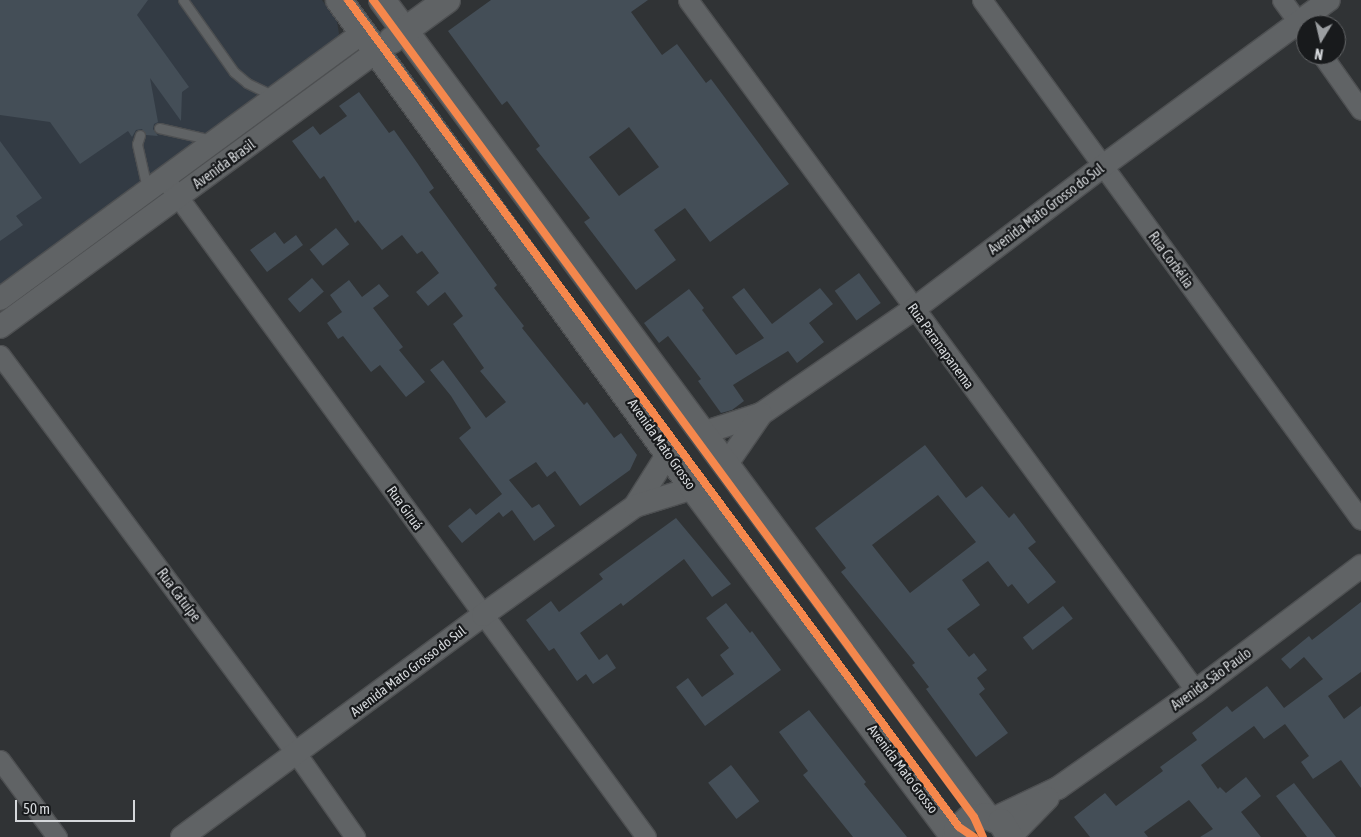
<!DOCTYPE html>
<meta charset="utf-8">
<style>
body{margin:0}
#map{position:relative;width:1361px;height:837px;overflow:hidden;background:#303335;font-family:"Asap Condensed",sans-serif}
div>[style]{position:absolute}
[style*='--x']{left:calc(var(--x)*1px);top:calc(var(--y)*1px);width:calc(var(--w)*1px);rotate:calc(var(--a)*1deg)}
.built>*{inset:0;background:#333b44}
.building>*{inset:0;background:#444e57;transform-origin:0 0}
.roads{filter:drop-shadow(1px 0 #4e5052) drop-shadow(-1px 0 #4e5052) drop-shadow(0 1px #4e5052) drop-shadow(0 -1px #4e5052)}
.service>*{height:9px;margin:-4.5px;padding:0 4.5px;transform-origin:4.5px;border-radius:4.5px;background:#606365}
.minor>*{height:19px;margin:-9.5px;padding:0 9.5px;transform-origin:9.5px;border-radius:9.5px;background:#606365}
.tertiary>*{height:22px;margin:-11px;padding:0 11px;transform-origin:11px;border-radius:11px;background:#606365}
.secondary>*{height:26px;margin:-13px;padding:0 13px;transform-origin:13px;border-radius:13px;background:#606365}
.cycleway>*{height:8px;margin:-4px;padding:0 4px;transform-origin:4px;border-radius:4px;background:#f5874c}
span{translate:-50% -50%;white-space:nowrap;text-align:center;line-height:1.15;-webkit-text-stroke:4.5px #181a1c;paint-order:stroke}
.street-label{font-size:14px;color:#d5d8db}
.north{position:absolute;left:1296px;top:15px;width:50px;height:50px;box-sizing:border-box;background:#181a1c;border:1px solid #646668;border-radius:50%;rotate:189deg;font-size:14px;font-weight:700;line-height:20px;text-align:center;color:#d5d8db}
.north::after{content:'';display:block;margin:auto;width:18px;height:22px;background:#9b9ea1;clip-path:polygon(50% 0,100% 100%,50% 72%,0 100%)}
.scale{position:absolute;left:15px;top:800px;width:120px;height:22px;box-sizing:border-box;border:2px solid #d5d8db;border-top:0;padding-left:6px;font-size:15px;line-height:18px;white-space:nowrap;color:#d5d8db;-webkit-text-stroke:4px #181a1c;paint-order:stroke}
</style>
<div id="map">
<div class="built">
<i style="clip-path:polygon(0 0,322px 0,337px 21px,339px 34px,337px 39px,0 289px)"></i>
</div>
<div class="building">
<i style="clip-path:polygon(0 0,148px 0,137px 15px,189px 87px,182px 92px,181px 121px,150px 78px,158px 122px,154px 124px,153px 129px,158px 136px,146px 135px,142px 129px,136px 130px,132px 137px,128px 131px,80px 164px,50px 122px,0 115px)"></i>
<i style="clip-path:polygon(evenodd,491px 0,648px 0,631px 12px,662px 55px,677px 44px,706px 83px,711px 79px,789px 184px,710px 242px,685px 208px,654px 230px,676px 260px,636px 290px,584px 222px,590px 218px,536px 149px,540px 146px,507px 101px,502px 105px,448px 31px,491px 0,629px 127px,659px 167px,619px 196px,589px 157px,629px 127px)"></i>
<i style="clip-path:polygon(359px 92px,389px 133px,394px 130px,418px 164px,434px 188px,429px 192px,497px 285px,494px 288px,524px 326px,522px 328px,584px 405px,587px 402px,614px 438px,621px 433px,637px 455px,630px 470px,580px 506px,555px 471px,547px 477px,536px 462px,509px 480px,532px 508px,539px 504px,555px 526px,534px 541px,512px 510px,503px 517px,499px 512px,462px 543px,448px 526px,470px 508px,476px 515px,502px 494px,459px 438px,471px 428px,451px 396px,430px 370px,443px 360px,486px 418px,506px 402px,480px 371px,484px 368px,453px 324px,463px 316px,445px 292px,428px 306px,416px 292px,439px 273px,422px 251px,417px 254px,402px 235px,382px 250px,358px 220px,355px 223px,324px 176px,320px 179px,292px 141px,313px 126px,320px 135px,347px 116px,339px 106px)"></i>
<i style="clip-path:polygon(0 141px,42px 198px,16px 216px,23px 225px,0 241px)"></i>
<i style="left:336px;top:228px;width:21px;height:34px;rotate:51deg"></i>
<i style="clip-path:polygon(275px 232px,284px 244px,296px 235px,303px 245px,267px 272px,250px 250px)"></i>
<i style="left:859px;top:273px;width:37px;height:30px;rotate:54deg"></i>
<i style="left:312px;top:278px;width:18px;height:32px;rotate:49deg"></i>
<i style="clip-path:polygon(349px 280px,362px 297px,379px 284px,389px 296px,373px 308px,403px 347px,399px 350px,425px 382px,406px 397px,380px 365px,371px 372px,343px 336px,338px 339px,327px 323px,342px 312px,330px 295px)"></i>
<i style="clip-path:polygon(744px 288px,772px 324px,820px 288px,833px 304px,809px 323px,824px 342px,797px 363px,788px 351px,733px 385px,744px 401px,732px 410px,721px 413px,698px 381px,701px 379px,668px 336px,659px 343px,644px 323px,689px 289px,704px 308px,702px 310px,736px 355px,764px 338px,732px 297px)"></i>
<i style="clip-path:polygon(evenodd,925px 445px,966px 498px,982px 486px,1009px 518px,1014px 513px,1036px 542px,1028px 548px,1056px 582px,1028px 604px,1012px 584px,1008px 587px,988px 561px,962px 580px,980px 605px,947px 629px,969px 657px,974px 653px,987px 670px,977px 678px,985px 689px,979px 694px,1008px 733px,976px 757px,926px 689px,929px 687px,912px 665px,915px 663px,841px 572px,846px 568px,815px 528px,925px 445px,938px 495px,976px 542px,910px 593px,872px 545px,938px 495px)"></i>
<i style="clip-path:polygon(676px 518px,731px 584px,712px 597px,684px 559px,623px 606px,621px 603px,580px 633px,599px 660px,607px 654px,616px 668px,593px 684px,586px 674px,577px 681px,554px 648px,549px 651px,526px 620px,551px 601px,559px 612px,603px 579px,599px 574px)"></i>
<i style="clip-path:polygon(1361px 602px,1361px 672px,1328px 696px,1344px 719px,1361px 706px,1361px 788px,1341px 760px,1313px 779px,1301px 762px,1309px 756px,1285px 724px,1264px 739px,1254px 726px,1201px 765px,1218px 789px,1220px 787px,1226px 793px,1246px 777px,1261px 796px,1241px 812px,1261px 837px,1200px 837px,1213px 829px,1189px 800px,1144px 832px,1148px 837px,1090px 837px,1074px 817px,1105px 793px,1116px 806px,1163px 771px,1160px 767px,1197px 740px,1192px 733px,1227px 706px,1232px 712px,1267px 686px,1284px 708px,1323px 679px,1304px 657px,1290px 669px,1281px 659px,1309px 636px,1312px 640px)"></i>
<i style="clip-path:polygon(726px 603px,750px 633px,752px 631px,781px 670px,705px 726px,676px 687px,688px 678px,702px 697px,734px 674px,720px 655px,729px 648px,706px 618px)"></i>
<i style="left:1063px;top:606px;width:16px;height:51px;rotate:52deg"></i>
<i style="clip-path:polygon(809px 710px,866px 782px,864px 784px,907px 837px,853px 837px,803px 775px,808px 771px,779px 732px)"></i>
<i style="left:731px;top:765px;width:46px;height:29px;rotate:52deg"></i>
<i style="clip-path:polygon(1294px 783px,1336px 837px,1307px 837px,1276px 796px)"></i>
</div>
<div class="roads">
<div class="service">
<i style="--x:183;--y:0;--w:88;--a:54.7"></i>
<i style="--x:234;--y:72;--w:17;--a:40"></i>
<i style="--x:247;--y:83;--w:30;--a:26"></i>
<i style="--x:159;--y:128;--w:54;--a:12.8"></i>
<i style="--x:140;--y:135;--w:9;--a:108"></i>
<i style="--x:137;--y:144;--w:45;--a:77.2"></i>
</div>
<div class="minor">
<i style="--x:688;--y:0;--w:858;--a:53.68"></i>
<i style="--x:982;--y:0;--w:643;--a:53.91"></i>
<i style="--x:1282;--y:0;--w:41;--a:54"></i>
<i style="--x:1322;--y:55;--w:67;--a:54.7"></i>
<i style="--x:165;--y:179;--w:815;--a:53.83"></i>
<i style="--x:0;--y:355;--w:496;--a:53.4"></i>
<i style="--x:296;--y:753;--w:103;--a:54.9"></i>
<i style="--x:0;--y:760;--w:96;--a:53.5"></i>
</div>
<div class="tertiary">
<i style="--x:0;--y:299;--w:451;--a:-36.3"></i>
<i style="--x:0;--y:327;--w:467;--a:-36.2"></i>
<i style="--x:703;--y:433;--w:61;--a:-18.1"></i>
<i style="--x:761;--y:414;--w:186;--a:-34.5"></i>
<i style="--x:914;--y:309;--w:237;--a:-37.1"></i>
<i style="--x:1103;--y:166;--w:280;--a:-36.3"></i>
<i style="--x:726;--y:465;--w:62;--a:-55.5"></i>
<i style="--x:635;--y:506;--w:64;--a:-57.8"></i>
<i style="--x:995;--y:818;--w:70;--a:-25.5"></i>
<i style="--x:1058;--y:788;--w:169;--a:-35.1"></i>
<i style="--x:1196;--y:691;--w:207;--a:-37.1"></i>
<i style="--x:182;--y:837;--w:374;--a:-36.4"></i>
<i style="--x:483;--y:615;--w:187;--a:-35.6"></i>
<i style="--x:635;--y:506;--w:61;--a:-17.2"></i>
<i style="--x:1010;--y:837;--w:54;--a:-45.7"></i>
</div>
<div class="secondary">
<i style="--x:339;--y:0;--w:603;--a:54.04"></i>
<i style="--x:693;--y:488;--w:436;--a:53.2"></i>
<i style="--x:382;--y:0;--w:1015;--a:53.49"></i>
<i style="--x:392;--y:40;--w:68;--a:-36"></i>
<i style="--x:955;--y:837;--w:7;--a:-74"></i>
<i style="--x:957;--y:830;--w:16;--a:-43"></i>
<i style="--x:969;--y:819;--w:17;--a:-10"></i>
<i style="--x:986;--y:816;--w:16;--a:22"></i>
<i style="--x:1001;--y:822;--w:17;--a:59"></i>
</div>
</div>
<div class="cycleway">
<i style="--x:348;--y:0;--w:1028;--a:53.54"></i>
<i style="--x:959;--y:827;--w:18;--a:34"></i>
<i style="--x:373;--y:0;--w:1014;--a:53.66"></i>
<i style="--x:974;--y:817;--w:22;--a:66"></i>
</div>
<div class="street-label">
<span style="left:224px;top:164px;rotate:-36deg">Avenida Brasil</span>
<span style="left:1046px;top:209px;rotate:-37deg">Avenida Mato Grosso do Sul</span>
<span style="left:1171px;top:260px;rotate:54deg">Rua Corbélia</span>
<span style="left:941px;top:346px;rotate:54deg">Rua Paranapanema</span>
<span style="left:662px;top:444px;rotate:55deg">Avenida Mato Grosso</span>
<span style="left:405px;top:508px;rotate:54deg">Rua Giruá</span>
<span style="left:179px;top:595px;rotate:53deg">Rua Catuípe</span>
<span style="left:408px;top:671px;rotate:-37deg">Avenida Mato Grosso do Sul</span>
<span style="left:1211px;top:679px;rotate:-36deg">Avenida São Paulo</span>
<span style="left:903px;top:769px;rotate:53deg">Avenida Mato Grosso</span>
</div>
<div class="north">N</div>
<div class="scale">50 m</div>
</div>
